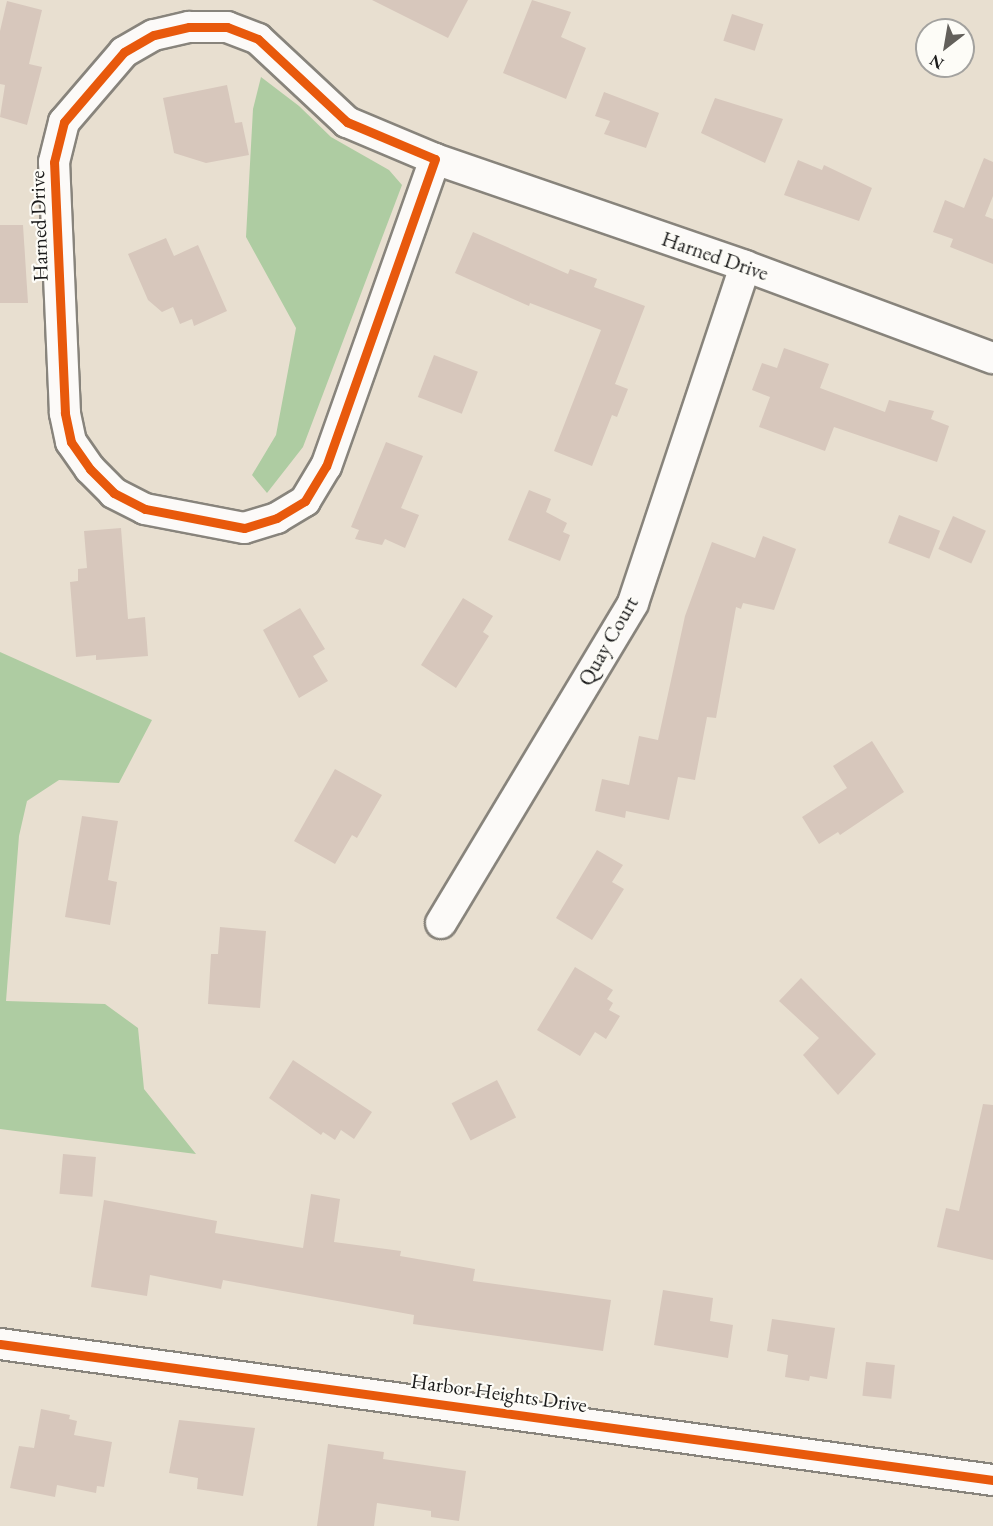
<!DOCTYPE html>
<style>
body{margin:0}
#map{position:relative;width:993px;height:1526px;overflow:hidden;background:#e8dfd0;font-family:"EB Garamond",serif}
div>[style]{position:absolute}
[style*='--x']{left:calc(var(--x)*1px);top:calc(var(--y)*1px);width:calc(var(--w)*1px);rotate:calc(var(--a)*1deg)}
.forest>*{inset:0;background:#aecca2}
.building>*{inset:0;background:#d7c7bc;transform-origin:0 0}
.roads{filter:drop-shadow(2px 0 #88847c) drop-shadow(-2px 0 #88847c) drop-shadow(0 2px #88847c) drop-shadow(0 -2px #88847c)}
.minor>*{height:30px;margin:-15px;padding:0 15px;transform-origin:15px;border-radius:15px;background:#fcfaf8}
.cycleway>*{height:9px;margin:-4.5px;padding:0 4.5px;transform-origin:4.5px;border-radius:4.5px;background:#e8590c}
span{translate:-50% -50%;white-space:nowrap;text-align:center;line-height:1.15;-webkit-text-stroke:4.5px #fdfcf7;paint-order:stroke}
.street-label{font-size:21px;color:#1c1c1c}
.north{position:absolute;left:915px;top:18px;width:60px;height:60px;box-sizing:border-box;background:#fdfcf7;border:2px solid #a3a29f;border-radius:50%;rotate:211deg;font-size:16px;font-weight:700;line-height:24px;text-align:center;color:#1c1c1c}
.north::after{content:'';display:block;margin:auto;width:21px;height:27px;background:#63605b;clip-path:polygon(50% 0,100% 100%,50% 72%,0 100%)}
</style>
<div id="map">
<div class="forest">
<i style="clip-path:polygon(261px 77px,299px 106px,331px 137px,389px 170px,402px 185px,303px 447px,267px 493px,252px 475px,276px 435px,296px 328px,246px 237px,253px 109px)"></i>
<i style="clip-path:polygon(0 652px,152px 720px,119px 783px,59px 780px,27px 801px,19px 836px,6px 1001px,105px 1004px,138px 1028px,144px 1089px,196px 1154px,0 1129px)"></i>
</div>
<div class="building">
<i style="clip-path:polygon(372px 0,468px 0,448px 38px)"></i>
<i style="clip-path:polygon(532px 0,571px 12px,561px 37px,586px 48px,566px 99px,503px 73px)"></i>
<i style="clip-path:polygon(7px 1px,42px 10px,29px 64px,42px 67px,27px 125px,0 117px,5px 85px,0 84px,0 31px)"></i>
<i style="left:732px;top:14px;width:33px;height:28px;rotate:18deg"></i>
<i style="clip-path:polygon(227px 85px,235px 123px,242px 122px,249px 155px,206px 163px,174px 153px,163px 98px)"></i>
<i style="clip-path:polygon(604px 92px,659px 113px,646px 148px,604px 134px,610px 121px,595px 116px)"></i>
<i style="clip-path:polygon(715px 98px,783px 119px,765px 163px,701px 133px)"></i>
<i style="clip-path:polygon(984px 158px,993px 162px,993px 196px,985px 216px,993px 219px,993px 264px,950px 247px,953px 239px,933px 232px,945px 200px,964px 208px)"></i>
<i style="clip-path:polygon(798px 160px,822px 170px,824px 165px,872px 188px,859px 221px,784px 195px)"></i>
<i style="clip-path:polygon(0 225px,23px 225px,28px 303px,0 303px)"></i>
<i style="clip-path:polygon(473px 232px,568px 274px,570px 269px,597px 279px,594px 287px,645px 306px,615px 384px,628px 389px,617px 417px,612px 415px,592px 466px,554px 451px,601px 330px,530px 303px,529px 306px,455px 273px)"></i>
<i style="clip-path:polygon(166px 238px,174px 256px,198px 245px,227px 311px,194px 326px,192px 319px,180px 324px,173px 307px,162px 312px,148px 300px,128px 254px)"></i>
<i style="clip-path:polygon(784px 348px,829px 364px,820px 388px,885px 412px,889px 400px,934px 411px,931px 419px,949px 426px,937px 462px,834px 427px,825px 451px,759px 427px,770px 397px,752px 390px,762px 363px,777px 368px)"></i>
<i style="left:434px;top:355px;width:47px;height:45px;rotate:21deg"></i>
<i style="clip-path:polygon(386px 442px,423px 456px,401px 508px,419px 515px,405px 548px,385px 539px,382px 545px,355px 539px,359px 530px,351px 527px)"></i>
<i style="clip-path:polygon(529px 490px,551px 499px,546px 512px,567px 523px,563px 532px,570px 535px,560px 561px,508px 540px)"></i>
<i style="left:899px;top:515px;width:44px;height:30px;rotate:21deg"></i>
<i style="left:953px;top:516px;width:36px;height:36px;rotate:24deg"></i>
<i style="clip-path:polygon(121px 528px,128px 619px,145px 617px,148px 656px,96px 660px,96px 655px,76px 657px,70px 582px,78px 581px,78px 569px,87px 568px,84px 531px)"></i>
<i style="clip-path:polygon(763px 536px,796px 549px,774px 610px,743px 603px,741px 609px,736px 607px,716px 718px,707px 717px,695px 780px,678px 777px,669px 820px,626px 811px,625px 818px,595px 811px,602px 779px,629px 785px,639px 736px,658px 740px,685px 616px,712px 542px,755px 558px)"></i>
<i style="clip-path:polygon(463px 598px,493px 616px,483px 632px,489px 636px,456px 688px,421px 665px)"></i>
<i style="clip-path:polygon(300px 608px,325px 649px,313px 656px,328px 681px,299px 698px,263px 630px)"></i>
<i style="clip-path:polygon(872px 741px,904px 792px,840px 835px,838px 832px,819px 844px,802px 817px,847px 788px,833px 766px)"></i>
<i style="clip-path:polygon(335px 769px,382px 795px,357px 838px,352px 835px,335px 864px,294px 841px)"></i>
<i style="clip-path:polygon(82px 816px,118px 821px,108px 880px,117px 882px,110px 925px,65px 917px)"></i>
<i style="clip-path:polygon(597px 850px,623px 865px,612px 882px,624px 889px,592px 940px,556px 918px)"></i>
<i style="clip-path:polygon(220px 927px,266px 931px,260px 1008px,208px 1004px,211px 954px,218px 954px)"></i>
<i style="clip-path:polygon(575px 967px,613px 990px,607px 999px,613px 1003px,609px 1010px,620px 1016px,606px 1039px,595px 1032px,580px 1056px,537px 1030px)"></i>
<i style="clip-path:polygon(801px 978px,876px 1054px,838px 1095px,803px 1055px,819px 1038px,779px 1001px)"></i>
<i style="clip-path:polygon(293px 1060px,372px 1112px,354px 1139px,341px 1130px,335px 1140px,323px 1132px,321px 1135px,269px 1098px)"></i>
<i style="left:497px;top:1080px;width:42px;height:51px;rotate:63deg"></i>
<i style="clip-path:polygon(983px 1104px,993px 1105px,993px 1260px,937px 1247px,946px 1208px,959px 1211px)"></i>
<i style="left:63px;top:1154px;width:33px;height:40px;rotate:5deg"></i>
<i style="clip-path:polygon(311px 1194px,340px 1199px,334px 1242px,401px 1251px,400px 1256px,475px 1269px,473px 1281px,611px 1300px,603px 1351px,413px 1324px,414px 1315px,223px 1280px,221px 1289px,150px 1275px,147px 1296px,91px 1287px,104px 1200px,217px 1221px,215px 1233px,303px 1248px)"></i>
<i style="clip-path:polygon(663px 1290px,713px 1298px,710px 1321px,733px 1325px,728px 1358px,654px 1345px)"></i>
<i style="clip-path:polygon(772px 1319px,835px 1328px,827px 1379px,810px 1376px,809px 1381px,785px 1377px,788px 1355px,767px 1351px)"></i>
<i style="left:866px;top:1362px;width:29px;height:34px;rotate:6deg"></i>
<i style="clip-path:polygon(41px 1409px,70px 1415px,69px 1419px,77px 1421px,74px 1435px,112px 1442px,104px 1487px,97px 1486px,96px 1493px,57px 1485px,55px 1497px,10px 1488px,19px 1446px,34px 1448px)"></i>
<i style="clip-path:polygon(179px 1420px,255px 1428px,243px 1496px,197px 1489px,198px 1478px,169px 1473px)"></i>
<i style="clip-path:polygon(328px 1444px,384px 1452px,383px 1459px,466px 1471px,459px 1521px,431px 1517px,431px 1511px,377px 1503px,374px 1526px,317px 1526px)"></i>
</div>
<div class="roads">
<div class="minor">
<i style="--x:189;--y:27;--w:38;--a:0"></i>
<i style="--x:227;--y:27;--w:33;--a:21"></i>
<i style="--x:258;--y:39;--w:122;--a:43"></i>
<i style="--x:347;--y:122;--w:95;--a:22.8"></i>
<i style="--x:435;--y:159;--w:326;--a:109.5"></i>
<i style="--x:326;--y:466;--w:41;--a:121"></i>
<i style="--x:305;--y:501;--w:33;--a:149"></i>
<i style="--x:277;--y:518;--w:34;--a:163"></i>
<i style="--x:244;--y:528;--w:101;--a:-169.1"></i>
<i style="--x:145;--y:509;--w:35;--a:-153"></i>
<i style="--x:114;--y:493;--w:34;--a:-135"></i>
<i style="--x:90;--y:469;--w:33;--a:-125"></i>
<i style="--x:71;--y:442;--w:30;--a:-102"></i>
<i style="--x:65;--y:413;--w:251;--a:-92.5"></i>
<i style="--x:54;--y:162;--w:41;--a:-76"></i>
<i style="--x:64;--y:122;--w:92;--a:-49.4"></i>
<i style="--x:124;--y:52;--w:34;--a:-30"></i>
<i style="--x:154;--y:35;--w:36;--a:-13"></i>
<i style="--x:435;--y:159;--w:328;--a:19"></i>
<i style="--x:745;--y:266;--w:265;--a:20.4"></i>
<i style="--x:441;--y:923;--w:373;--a:-59"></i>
<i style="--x:633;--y:603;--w:355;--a:-71.6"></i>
<i style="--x:0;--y:1344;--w:1002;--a:7.8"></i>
</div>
</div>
<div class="cycleway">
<i style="--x:189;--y:27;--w:38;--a:0"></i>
<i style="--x:227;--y:27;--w:33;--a:21"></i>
<i style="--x:258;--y:39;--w:122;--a:43"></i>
<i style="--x:347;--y:122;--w:95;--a:22.8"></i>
<i style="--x:435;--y:159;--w:326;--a:109.5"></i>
<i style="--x:326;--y:466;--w:41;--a:121"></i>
<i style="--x:305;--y:501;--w:33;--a:149"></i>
<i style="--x:277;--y:518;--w:34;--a:163"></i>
<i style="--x:244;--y:528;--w:101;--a:-169.1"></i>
<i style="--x:145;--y:509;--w:35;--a:-153"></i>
<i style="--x:114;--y:493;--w:34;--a:-135"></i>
<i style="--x:90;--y:469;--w:33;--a:-125"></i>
<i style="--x:71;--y:442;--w:30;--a:-102"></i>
<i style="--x:65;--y:413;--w:251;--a:-92.5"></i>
<i style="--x:54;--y:162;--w:41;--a:-76"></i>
<i style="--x:64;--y:122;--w:92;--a:-49.4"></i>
<i style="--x:124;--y:52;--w:34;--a:-30"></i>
<i style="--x:154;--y:35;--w:36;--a:-13"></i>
<i style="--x:0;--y:1344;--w:1002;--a:7.8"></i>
</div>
<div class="street-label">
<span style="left:39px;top:226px;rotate:-92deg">Harned Drive</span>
<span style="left:715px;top:256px;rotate:19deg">Harned Drive</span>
<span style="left:608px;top:641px;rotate:-60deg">Quay Court</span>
<span style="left:499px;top:1393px;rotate:8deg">Harbor Heights Drive</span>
</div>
<div class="north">N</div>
</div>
